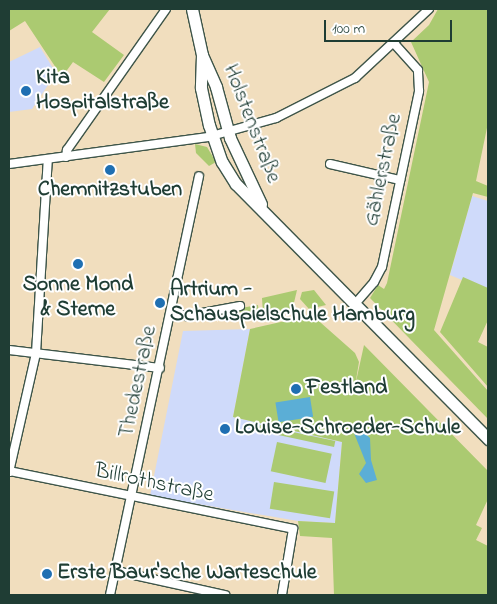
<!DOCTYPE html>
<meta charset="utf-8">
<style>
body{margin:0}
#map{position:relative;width:497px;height:604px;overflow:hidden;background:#f1debe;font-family:"Indie Flower",sans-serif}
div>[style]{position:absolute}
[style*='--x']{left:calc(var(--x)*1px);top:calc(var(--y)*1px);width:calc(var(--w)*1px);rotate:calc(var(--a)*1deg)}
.built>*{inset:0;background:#cfdafa}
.green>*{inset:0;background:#abca71;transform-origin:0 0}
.water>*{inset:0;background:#5baed6;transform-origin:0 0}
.roads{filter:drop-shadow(1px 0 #3e5549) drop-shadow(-1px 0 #3e5549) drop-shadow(0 1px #3e5549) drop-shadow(0 -1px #3e5549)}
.street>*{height:8px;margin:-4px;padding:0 4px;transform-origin:4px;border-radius:4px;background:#fff}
.secondary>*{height:11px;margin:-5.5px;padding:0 5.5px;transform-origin:5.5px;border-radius:5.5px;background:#fff}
.dots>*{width:14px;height:14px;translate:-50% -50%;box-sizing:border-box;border:2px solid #fff;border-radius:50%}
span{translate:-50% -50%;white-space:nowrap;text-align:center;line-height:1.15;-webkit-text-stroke:4px #fff;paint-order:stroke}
.poi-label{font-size:22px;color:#1f3d34;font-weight:700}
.left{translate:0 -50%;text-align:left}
.street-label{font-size:22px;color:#1f3d34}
.frame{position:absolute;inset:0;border:10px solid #1f3d34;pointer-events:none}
.scale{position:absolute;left:324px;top:20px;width:128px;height:22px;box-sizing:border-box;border:2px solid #1f3d34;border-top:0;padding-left:6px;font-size:15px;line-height:18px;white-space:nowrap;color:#1f3d34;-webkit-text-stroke:4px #fff;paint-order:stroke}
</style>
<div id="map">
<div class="built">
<i style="clip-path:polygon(40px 47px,56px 73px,32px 109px,9px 112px,9px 62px)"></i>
<i style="clip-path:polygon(472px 196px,488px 201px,488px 291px,450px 275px)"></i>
<i style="clip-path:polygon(250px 329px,233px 417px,342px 442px,335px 523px,298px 521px,150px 496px,183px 331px)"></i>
</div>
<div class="green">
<i style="clip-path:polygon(9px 9px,110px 9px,92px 32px,124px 55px,104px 82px,73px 62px,62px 77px,25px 21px,9px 31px)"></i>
<i style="clip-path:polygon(438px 9px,488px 9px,488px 123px,476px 181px,488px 186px,488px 197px,473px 193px,434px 330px,488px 391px,488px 419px,370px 298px,378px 285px,384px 289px,387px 283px,429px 82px,411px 42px,429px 25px)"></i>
<i style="clip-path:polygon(195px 144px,207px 147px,216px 162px,209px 166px,196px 153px)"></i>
<i style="clip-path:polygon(463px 277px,488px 288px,488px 320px,478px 342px,488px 347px,488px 387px,440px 332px)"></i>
<i style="clip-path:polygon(297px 290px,292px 311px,268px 317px,263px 313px,262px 298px)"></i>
<i style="clip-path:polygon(314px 290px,326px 305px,309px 309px,300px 299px,302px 292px)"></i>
<i style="clip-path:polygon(258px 305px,259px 317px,235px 311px,236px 309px)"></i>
<i style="clip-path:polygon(312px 315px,355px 353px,359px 362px,355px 386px,364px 345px,488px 471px,488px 499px,476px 525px,482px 528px,476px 540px,488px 546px,488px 595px,334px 595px,332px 538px,300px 536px,298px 521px,335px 523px,342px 442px,233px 417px,250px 329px)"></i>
<i style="left:260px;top:425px;width:77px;height:6px;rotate:12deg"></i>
<i style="left:277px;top:442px;width:56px;height:30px;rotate:12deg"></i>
<i style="left:274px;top:482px;width:61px;height:27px;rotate:9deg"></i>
</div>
<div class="water">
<i style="left:310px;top:397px;width:20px;height:35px;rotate:81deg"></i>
<i style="clip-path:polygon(359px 428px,370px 438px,371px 460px,377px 480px,366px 483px,359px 474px,366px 463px,354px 433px)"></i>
</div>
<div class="roads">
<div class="street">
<i style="--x:66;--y:157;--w:7;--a:-82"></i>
<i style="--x:67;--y:150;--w:172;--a:-54.9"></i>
<i style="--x:9;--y:164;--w:201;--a:-7.7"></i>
<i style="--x:208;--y:137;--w:71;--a:-15.6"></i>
<i style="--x:276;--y:118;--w:89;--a:-26.9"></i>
<i style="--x:355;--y:78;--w:101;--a:-43"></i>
<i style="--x:330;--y:164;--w:72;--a:12.9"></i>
<i style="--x:355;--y:304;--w:29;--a:-49"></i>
<i style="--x:374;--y:282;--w:17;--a:-62"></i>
<i style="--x:382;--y:267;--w:180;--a:-78.1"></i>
<i style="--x:419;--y:91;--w:21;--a:-93"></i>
<i style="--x:418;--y:70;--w:36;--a:-132"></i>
<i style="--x:172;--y:312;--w:15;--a:16"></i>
<i style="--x:186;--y:316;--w:55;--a:-10.5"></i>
<i style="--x:9;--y:350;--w:152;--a:6.8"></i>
<i style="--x:9;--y:471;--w:290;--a:11.5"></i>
<i style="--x:293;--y:529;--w:67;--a:99.5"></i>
<i style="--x:9;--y:472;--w:122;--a:-77.2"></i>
<i style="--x:36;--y:353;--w:194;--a:-86.5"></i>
<i style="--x:116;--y:571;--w:112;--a:12.4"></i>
<i style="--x:110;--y:595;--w:428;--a:-78"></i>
</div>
<div class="secondary">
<i style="--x:192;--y:9;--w:47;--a:77.7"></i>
<i style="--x:202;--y:55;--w:35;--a:66"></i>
<i style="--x:216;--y:87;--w:53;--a:74.6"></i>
<i style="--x:230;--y:138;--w:73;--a:64.8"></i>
<i style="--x:202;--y:55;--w:33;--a:92"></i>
<i style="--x:201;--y:88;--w:38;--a:78"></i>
<i style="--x:209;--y:125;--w:39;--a:71"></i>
<i style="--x:222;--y:162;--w:26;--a:58"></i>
<i style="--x:236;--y:184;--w:359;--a:45.3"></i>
</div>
</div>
<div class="dots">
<i style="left:26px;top:91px;background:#1f6fb2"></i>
<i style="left:110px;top:170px;background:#1f6fb2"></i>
<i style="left:78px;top:264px;background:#1f6fb2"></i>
<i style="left:160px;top:303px;background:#1f6fb2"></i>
<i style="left:296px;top:389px;background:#1f6fb2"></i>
<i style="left:225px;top:429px;background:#1f6fb2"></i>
<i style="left:47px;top:574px;background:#1f6fb2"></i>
</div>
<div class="poi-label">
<span class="left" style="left:36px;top:91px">Kita<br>Hospitalstraße</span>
<span style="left:110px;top:191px">Chemnitzstuben</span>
<span style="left:78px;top:298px">Sonne Mond<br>&amp; Sterne</span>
<span class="left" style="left:170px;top:303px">Artrium -<br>Schauspielschule Hamburg</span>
<span class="left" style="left:306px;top:389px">Festland</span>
<span class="left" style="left:235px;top:429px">Louise-Schroeder-Schule</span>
<span class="left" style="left:57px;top:574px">Erste Baur'sche Warteschule</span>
</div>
<div class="street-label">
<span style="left:251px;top:124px;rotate:69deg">Holstenstraße</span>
<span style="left:384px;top:170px;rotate:-78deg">Gählerstraße</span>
<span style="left:139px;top:382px;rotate:-78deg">Thedestraße</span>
<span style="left:154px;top:484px;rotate:12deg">Billrothstraße</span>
</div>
<div class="frame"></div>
<div class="scale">100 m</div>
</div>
